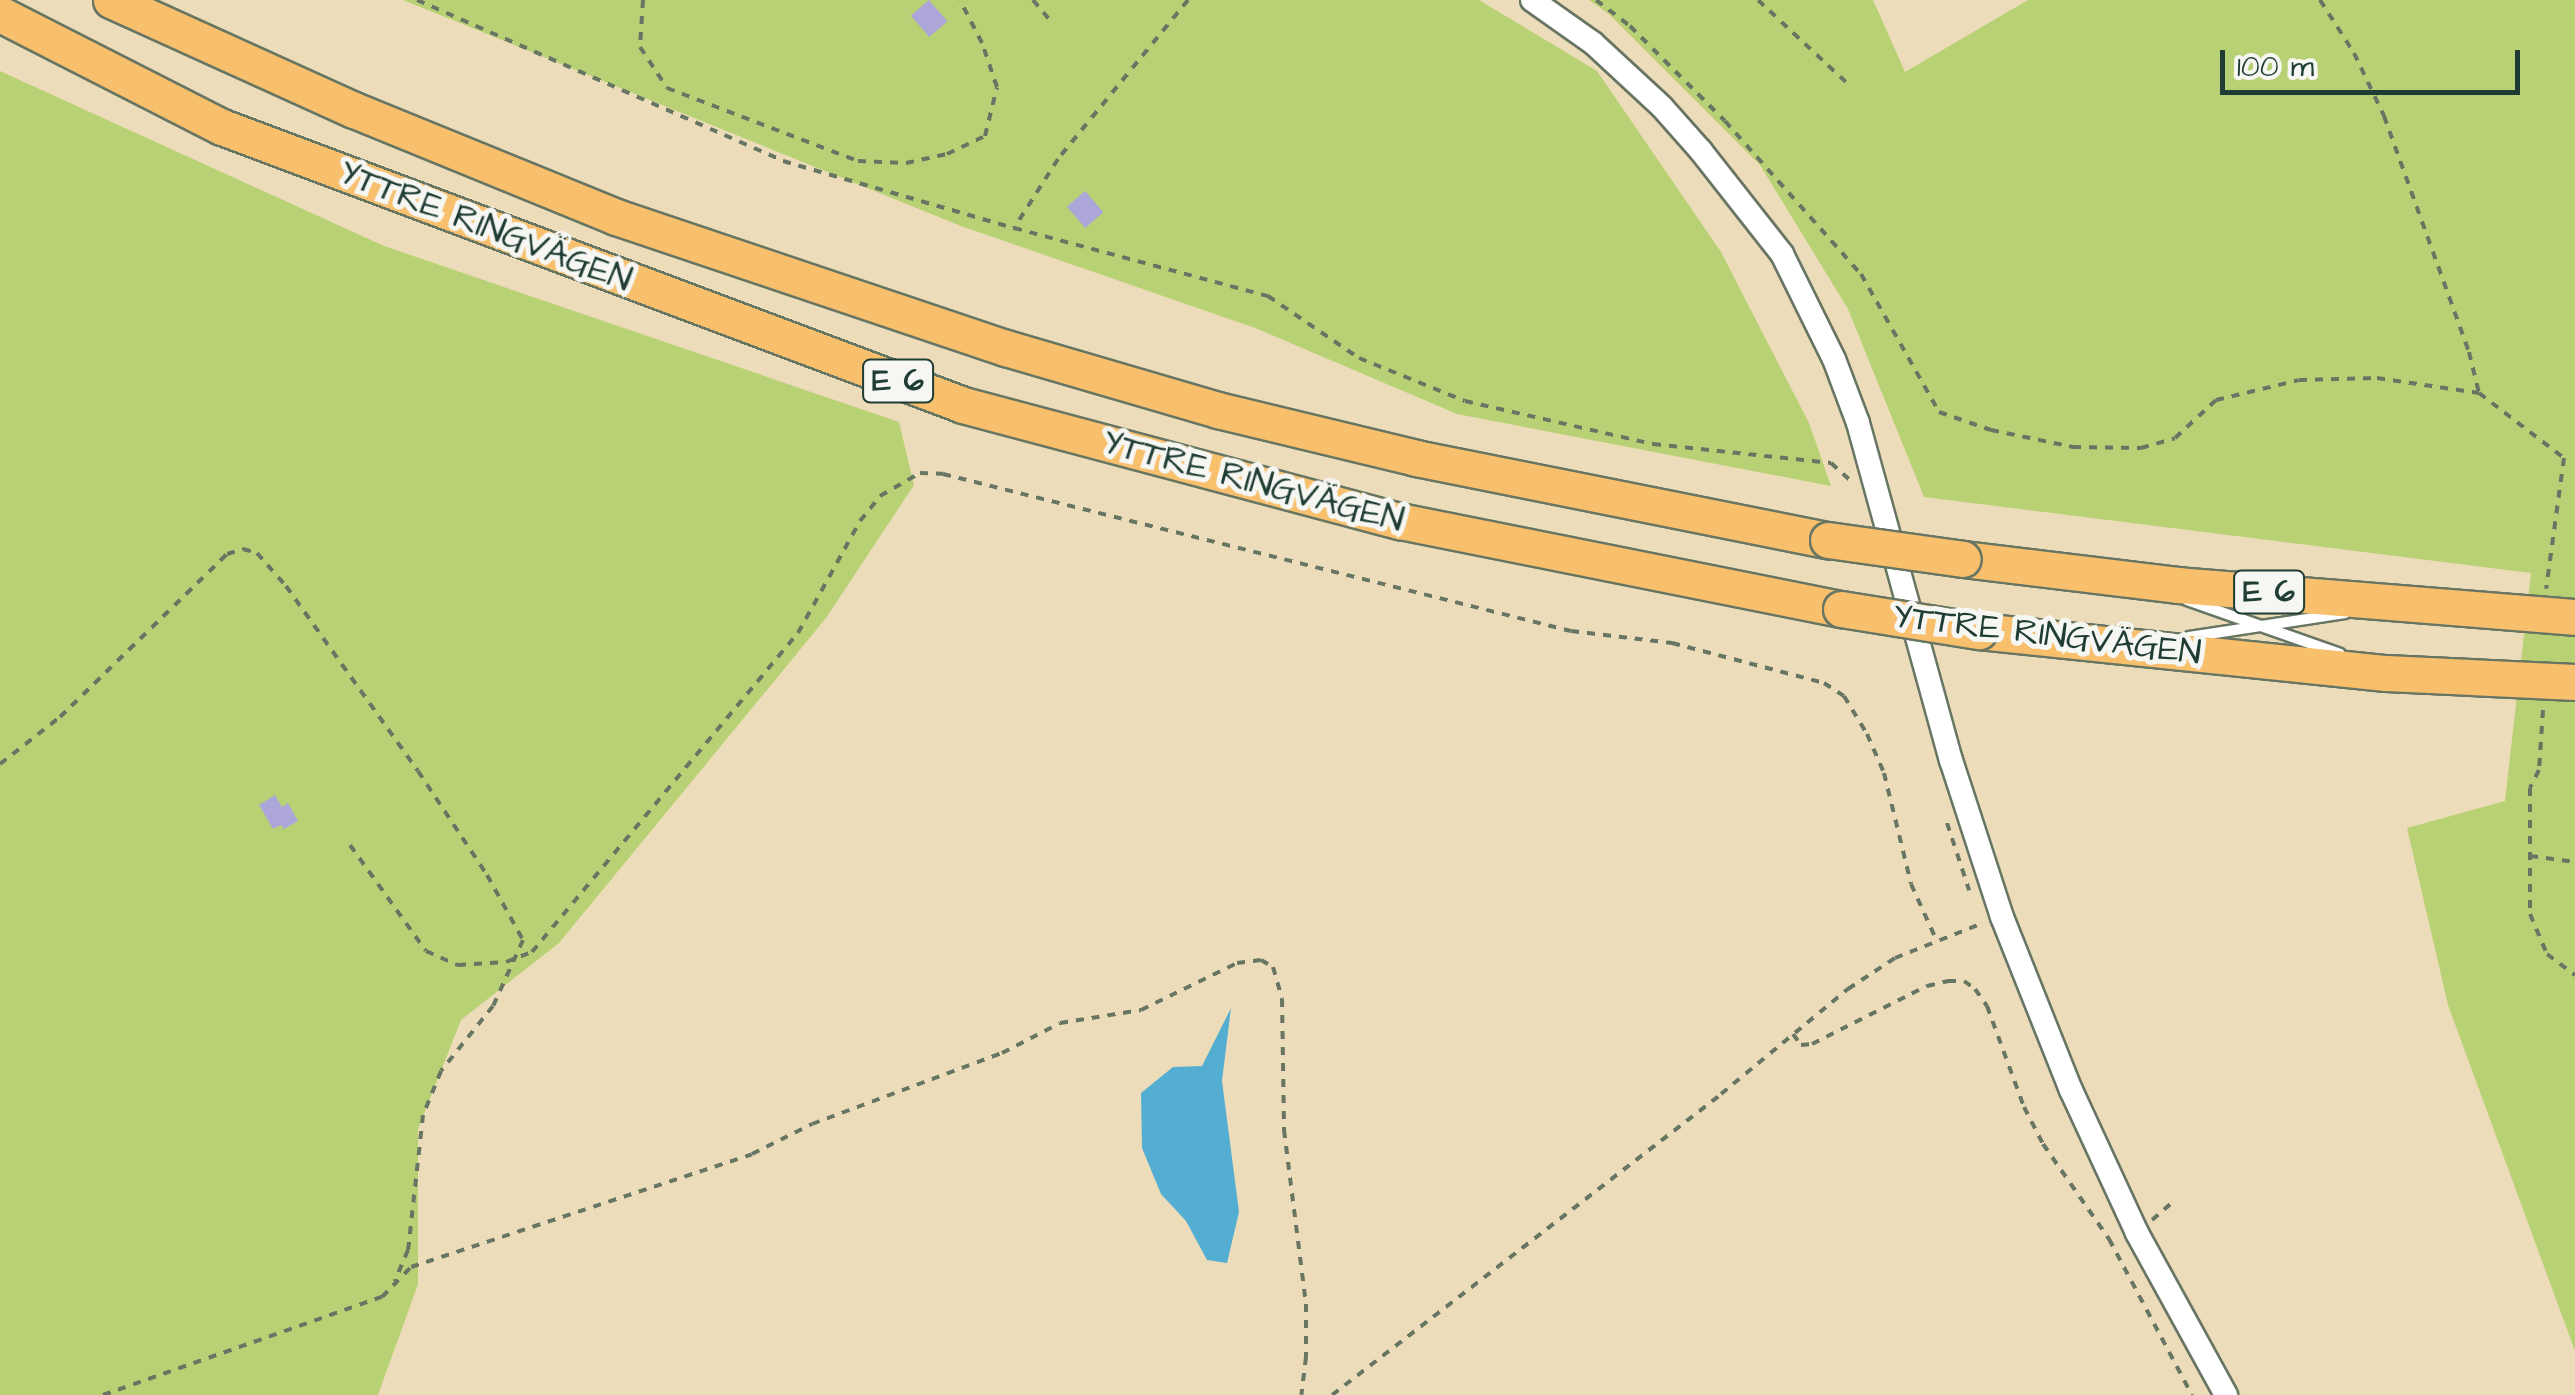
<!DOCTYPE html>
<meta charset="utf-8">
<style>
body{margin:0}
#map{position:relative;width:2575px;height:1395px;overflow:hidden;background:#eddcb9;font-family:"Architects Daughter",sans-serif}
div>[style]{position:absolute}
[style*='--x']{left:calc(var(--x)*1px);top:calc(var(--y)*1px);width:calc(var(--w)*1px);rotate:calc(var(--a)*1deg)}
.green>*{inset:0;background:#b9d175}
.water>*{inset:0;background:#54aed2}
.building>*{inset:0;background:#ada7d9;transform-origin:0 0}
.path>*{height:4px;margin-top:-2px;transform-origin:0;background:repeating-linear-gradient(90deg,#677563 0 8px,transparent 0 16px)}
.roads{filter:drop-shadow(2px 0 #677563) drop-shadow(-2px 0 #677563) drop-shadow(0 2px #677563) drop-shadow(0 -2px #677563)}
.service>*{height:10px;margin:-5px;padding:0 5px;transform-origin:5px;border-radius:5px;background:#fff}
.tertiary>*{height:22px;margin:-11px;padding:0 11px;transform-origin:11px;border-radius:11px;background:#fff}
.motorway>*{height:35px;margin:-17.5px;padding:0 17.5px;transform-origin:17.5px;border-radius:17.5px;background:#f8bf6c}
.bridges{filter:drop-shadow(2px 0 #677563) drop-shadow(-2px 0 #677563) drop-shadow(0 2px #677563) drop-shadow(0 -2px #677563)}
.motorway-bridge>*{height:35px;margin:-17.5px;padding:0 17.5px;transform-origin:17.5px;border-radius:17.5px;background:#f8bf6c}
span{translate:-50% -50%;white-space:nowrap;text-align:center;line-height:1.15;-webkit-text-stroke:10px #f6f6f2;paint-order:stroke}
.shield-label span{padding:2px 8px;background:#f6f6f2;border:2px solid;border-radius:8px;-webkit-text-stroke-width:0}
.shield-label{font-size:32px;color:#1f3d34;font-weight:700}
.street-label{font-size:35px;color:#1f3d34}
.scale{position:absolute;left:2220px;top:50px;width:300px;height:45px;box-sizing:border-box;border:5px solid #1f3d34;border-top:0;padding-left:12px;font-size:30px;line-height:35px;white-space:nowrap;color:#1f3d34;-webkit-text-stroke:8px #f6f6f2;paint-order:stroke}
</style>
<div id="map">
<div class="green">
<i style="clip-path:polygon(403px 0,1479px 0,1597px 71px,1721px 252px,1809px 423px,1831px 486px,1457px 414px,1258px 329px,961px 226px)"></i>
<i style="clip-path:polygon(1589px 0,1873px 0,1905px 72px,2028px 0,2575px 0,2575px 1351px,2448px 1005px,2407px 828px,2505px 801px,2531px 573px,1924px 497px,1848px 309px,1760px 165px,1609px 14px)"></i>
<i style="clip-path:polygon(0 71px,384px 246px,899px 422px,914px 485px,826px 618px,559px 943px,461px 1020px,418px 1129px,418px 1284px,378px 1395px,0 1395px)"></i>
</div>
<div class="water">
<i style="clip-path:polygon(1231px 1008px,1222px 1081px,1239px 1212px,1227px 1263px,1207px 1260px,1186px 1221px,1161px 1194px,1142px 1148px,1141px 1093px,1173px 1067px,1202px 1066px)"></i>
</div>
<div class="building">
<i style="left:929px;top:0;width:28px;height:24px;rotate:49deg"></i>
<i style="left:1085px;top:191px;width:28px;height:24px;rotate:49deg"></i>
<i style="clip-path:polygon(275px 795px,282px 807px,288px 803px,298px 821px,284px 829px,281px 825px,273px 829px,259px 805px)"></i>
</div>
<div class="path">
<i style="--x:417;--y:0;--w:400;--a:23.7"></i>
<i style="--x:783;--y:161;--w:241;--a:16.2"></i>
<i style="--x:643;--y:0;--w:47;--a:93.7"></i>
<i style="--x:640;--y:47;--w:49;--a:56.6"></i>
<i style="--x:667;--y:88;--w:204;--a:20.9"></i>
<i style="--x:858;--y:161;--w:48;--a:2.4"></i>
<i style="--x:906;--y:163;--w:42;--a:-12.4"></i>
<i style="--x:947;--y:154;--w:42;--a:-25.3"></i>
<i style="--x:985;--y:136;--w:50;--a:-76.2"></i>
<i style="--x:997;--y:87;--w:46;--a:-108.8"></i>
<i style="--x:982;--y:43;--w:48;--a:-117.1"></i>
<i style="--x:1033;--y:0;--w:30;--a:50"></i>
<i style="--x:1188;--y:0;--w:205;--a:129.3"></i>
<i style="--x:1058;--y:159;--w:82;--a:122.5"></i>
<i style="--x:1014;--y:228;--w:263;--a:15"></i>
<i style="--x:1268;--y:296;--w:110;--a:34.3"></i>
<i style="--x:1359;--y:358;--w:114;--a:22.1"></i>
<i style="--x:1465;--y:401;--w:193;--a:12.9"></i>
<i style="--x:1653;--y:444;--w:179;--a:6.1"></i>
<i style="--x:1831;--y:463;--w:28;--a:42"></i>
<i style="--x:1596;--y:0;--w:43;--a:37.4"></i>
<i style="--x:1630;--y:26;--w:134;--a:45"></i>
<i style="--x:1725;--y:121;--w:205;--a:48.4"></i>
<i style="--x:1861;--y:274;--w:159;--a:60.5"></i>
<i style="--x:1939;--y:412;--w:55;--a:19.1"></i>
<i style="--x:1991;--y:430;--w:84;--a:11.7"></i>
<i style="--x:2073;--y:447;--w:68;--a:0.8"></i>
<i style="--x:2141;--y:448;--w:35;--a:-16"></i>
<i style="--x:2175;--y:438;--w:56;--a:-42.8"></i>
<i style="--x:2216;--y:400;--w:85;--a:-13.5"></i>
<i style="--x:2299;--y:380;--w:78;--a:-1.5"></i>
<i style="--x:2377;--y:378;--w:103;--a:8.4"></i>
<i style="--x:1758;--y:0;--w:120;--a:43"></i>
<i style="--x:2320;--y:0;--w:63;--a:57.3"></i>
<i style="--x:2354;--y:53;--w:70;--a:64.5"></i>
<i style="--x:2384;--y:116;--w:251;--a:70.2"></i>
<i style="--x:2469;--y:352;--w:42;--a:76.3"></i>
<i style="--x:2479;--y:393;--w:107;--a:37.4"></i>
<i style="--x:2564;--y:458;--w:132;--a:97.8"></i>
<i style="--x:2543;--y:710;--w:60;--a:93.8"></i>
<i style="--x:2539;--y:770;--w:20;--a:117"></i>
<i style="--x:2530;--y:788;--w:126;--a:90"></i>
<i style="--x:2530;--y:914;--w:43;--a:67"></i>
<i style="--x:2547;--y:954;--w:35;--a:37"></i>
<i style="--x:0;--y:764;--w:76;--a:-38.1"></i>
<i style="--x:60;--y:717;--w:233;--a:-44.3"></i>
<i style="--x:227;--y:554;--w:17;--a:-17"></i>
<i style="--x:243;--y:549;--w:15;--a:16"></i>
<i style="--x:257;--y:553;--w:44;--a:48.7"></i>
<i style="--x:286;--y:586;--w:227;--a:54.5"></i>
<i style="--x:418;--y:771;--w:125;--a:56.4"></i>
<i style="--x:487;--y:875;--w:74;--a:61"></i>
<i style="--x:523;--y:940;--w:72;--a:114.4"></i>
<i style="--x:493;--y:1006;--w:83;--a:128.7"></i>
<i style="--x:441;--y:1071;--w:48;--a:112.2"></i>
<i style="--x:423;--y:1115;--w:136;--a:96.3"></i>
<i style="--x:408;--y:1250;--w:34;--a:113"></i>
<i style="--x:1947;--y:823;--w:71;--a:71.8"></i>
<i style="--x:350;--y:845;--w:130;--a:54.4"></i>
<i style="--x:426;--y:951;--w:35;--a:24"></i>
<i style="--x:458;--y:965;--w:48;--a:-3.6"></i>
<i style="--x:506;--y:962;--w:28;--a:-21"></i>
<i style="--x:532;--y:952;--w:415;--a:-50.2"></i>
<i style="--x:798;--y:633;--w:128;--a:-61"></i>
<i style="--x:860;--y:521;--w:32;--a:-51"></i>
<i style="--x:880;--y:496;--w:46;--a:-29.9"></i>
<i style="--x:920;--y:473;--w:23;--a:2"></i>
<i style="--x:943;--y:474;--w:647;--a:14.04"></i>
<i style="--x:1571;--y:631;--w:102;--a:6.8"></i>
<i style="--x:1672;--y:643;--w:157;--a:14.7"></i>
<i style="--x:1824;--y:683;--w:24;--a:33"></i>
<i style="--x:1844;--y:696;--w:44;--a:58.8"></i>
<i style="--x:1867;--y:734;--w:43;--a:66.4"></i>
<i style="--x:1884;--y:773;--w:114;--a:76.3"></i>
<i style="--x:1911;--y:884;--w:60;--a:65.6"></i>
<i style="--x:2530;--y:856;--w:45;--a:7.6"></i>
<i style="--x:1793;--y:1034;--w:14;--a:54"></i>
<i style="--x:1801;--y:1045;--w:11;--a:-5"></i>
<i style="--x:1812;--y:1044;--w:129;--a:-26.8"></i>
<i style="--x:1927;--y:986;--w:22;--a:-13"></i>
<i style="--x:1948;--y:981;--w:16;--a:0"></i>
<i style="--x:1964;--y:981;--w:14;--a:36"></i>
<i style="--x:1975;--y:989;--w:21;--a:55"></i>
<i style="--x:1987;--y:1006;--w:108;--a:69.9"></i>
<i style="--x:2024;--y:1107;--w:42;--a:62.8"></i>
<i style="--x:2043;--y:1144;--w:116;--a:55.2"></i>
<i style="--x:2109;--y:1239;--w:177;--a:62"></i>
<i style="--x:2152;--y:1220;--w:28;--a:-41"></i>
<i style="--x:103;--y:1395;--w:296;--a:-19.4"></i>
<i style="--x:382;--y:1297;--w:42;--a:-46"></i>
<i style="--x:411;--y:1267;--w:359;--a:-18.3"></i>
<i style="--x:752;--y:1154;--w:67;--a:-26.6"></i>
<i style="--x:812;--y:1124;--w:203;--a:-20.5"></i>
<i style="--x:1002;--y:1053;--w:65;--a:-27.3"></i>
<i style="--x:1060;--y:1023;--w:82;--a:-9.1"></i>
<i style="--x:1141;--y:1010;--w:107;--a:-26.1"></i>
<i style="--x:1237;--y:963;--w:24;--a:-7"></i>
<i style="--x:1261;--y:960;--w:14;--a:30"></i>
<i style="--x:1273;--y:967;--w:33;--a:74"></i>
<i style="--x:1282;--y:999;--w:131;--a:89.1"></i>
<i style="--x:1284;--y:1130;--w:175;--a:82.8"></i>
<i style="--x:1306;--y:1304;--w:53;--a:90"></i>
<i style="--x:1306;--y:1357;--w:38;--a:97"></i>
<i style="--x:1332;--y:1395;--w:492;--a:-37.7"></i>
<i style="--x:1721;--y:1094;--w:165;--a:-39.6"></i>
<i style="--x:1848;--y:989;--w:56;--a:-33.4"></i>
<i style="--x:1895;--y:958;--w:95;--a:-21.7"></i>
</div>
<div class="roads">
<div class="service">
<i style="--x:2187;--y:600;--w:162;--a:19.4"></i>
<i style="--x:2189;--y:637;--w:158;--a:-8.7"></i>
</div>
<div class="tertiary">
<i style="--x:1532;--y:0;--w:75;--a:35.2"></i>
<i style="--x:1593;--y:43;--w:94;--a:42.8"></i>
<i style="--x:1662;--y:107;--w:59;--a:48.4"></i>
<i style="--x:1701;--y:151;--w:131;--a:51.8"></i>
<i style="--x:1782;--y:254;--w:117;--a:63.7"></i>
<i style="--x:1834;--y:359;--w:68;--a:69.4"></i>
<i style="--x:1858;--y:423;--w:350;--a:74.6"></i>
<i style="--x:1951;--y:760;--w:165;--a:72"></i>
<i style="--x:2002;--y:917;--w:186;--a:68.3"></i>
<i style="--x:2071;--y:1090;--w:157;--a:65.2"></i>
<i style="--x:2137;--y:1233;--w:185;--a:61.2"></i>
</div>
<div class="motorway">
<i style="--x:111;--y:0;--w:267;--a:24.4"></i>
<i style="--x:354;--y:110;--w:283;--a:22.2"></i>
<i style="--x:616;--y:217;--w:411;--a:18.6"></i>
<i style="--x:1006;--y:348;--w:221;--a:16.3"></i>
<i style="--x:1218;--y:410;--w:204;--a:13.6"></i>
<i style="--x:1416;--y:458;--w:420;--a:11.3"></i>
<i style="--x:0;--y:14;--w:249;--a:27"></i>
<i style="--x:222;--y:127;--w:791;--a:20.56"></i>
<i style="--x:963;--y:405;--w:452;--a:14.9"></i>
<i style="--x:1400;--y:521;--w:450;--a:11.3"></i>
<i style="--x:1963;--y:559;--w:217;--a:6.9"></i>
<i style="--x:2178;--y:585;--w:398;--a:4.6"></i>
<i style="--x:1979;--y:631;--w:409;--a:5.9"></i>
<i style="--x:2386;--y:673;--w:189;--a:2.7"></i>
</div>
</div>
<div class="bridges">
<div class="motorway-bridge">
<i style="--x:1828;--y:540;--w:136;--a:8"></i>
<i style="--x:1841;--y:609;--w:140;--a:9.1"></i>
</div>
</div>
<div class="shield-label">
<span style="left:898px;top:381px">E 6</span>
<span style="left:2269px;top:592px">E 6</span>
</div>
<div class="street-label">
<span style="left:485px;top:227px;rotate:21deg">YTTRE RINGVÄGEN</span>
<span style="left:1253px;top:482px;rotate:15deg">YTTRE RINGVÄGEN</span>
<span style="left:2047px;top:635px;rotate:7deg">YTTRE RINGVÄGEN</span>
</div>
<div class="scale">100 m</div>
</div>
